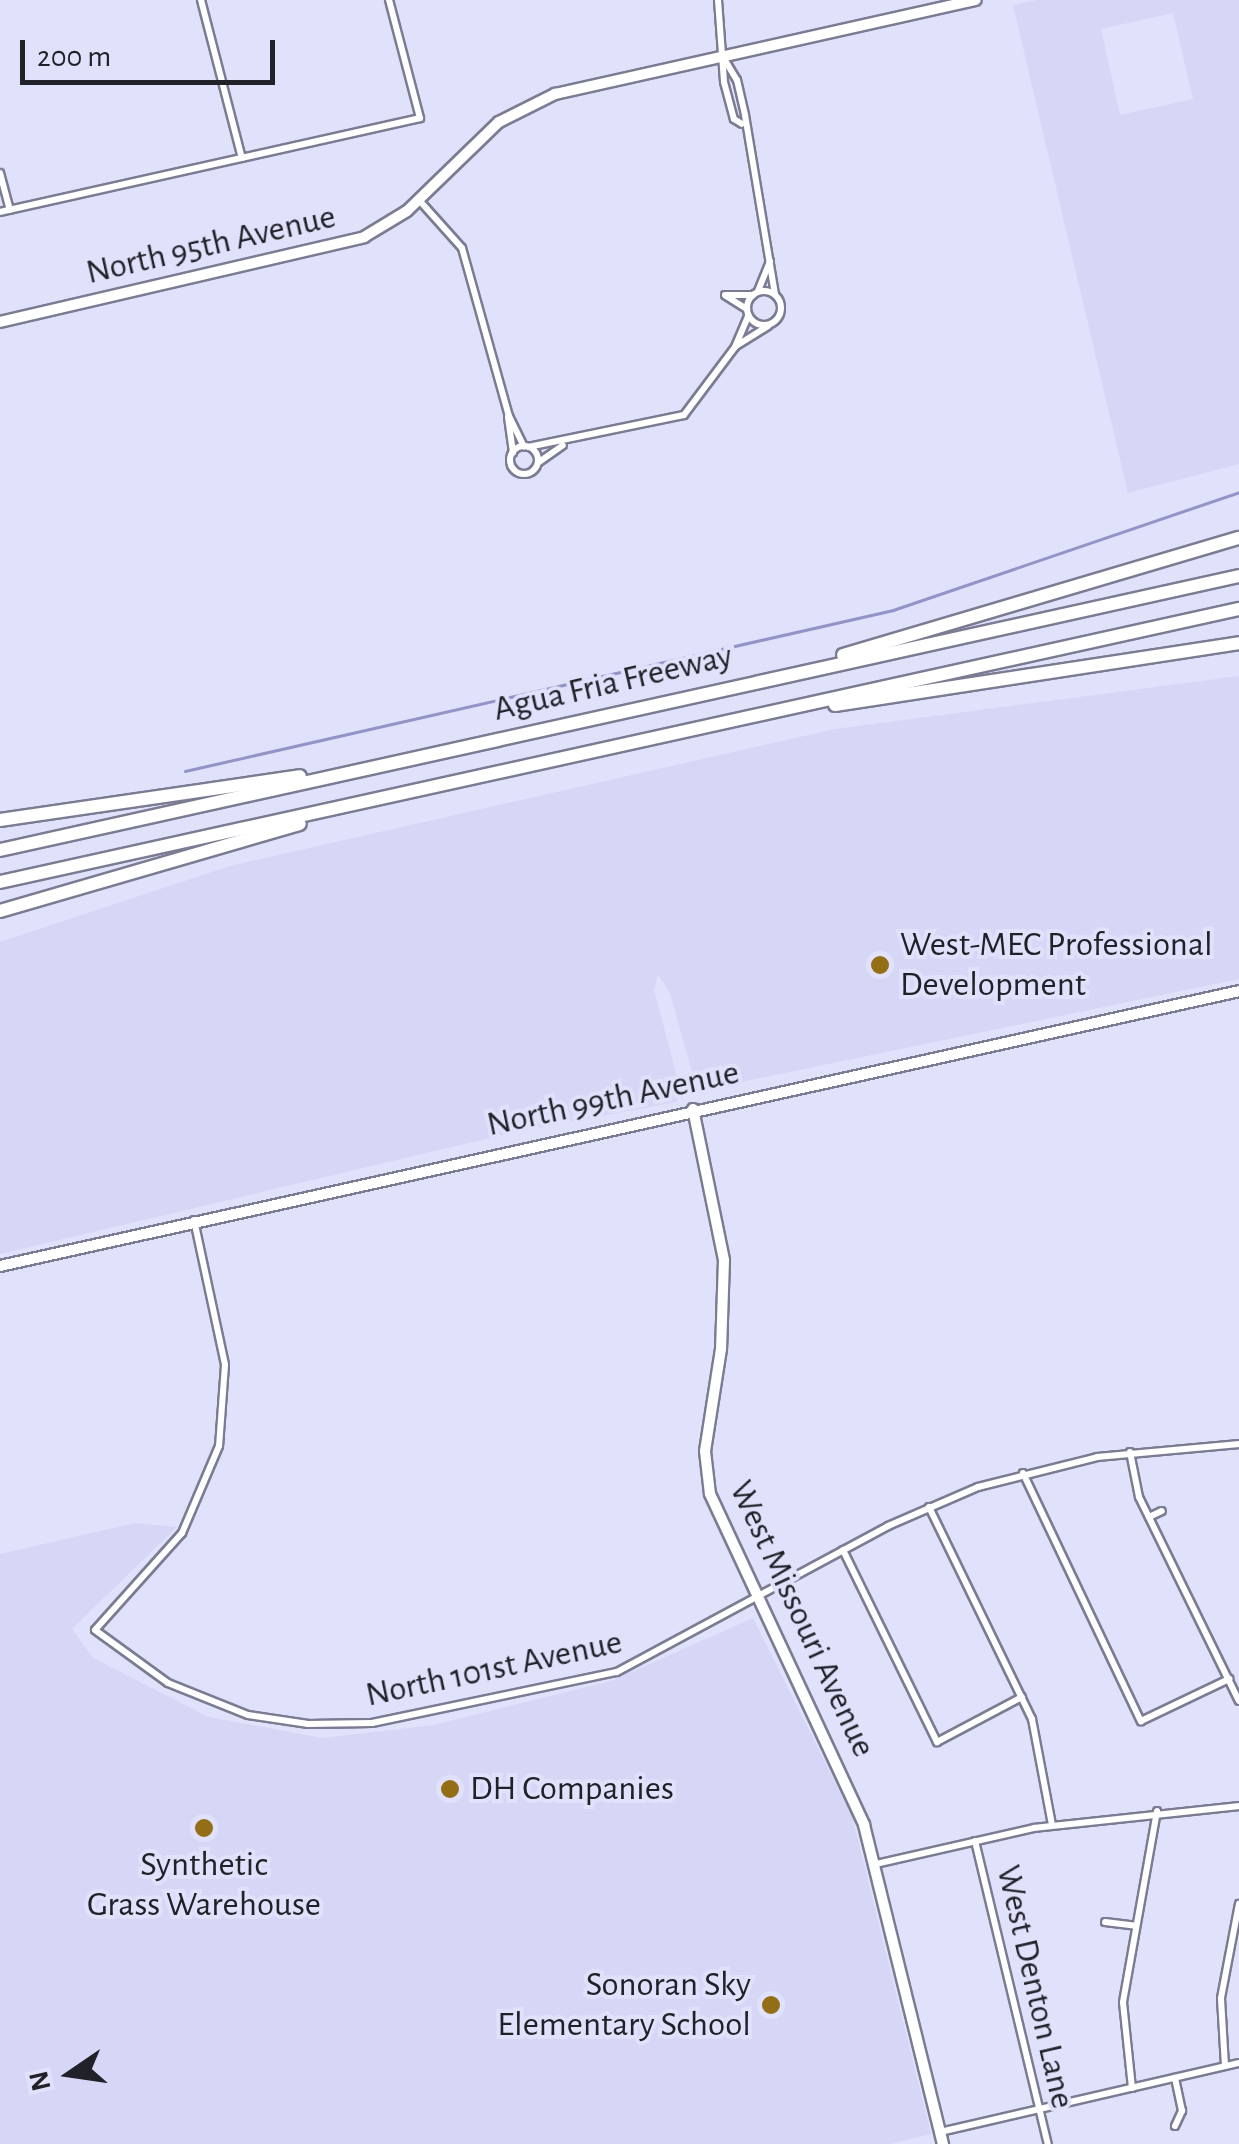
<!DOCTYPE html>
<style>
body{margin:0}
#map{position:relative;width:1239px;height:2144px;overflow:hidden;background:#e0e1fa;font-family:"Alegreya Sans",sans-serif}
div>[style]{position:absolute}
[style*='--x']{left:calc(var(--x)*1px);top:calc(var(--y)*1px);width:calc(var(--w)*1px);rotate:calc(var(--a)*1deg)}
.built>*{inset:0;background:#d6d7f7}
.stream>*{height:2.5px;margin:-1.25px;padding:0 1.25px;transform-origin:1.25px;border-radius:1.25px;background:#9393c7}
.roads{filter:drop-shadow(2px 0 #7b7c92) drop-shadow(-2px 0 #7b7c92) drop-shadow(0 2px #7b7c92) drop-shadow(0 -2px #7b7c92)}
.street>*{height:6px;margin:-3px;padding:0 3px;transform-origin:3px;border-radius:3px;background:#fff}
.street>.ring{margin:-3px;padding:0;box-sizing:content-box;background:none;border:6px solid #fff;border-radius:50%}
.secondary>*{height:10px;margin:-5px;padding:0 5px;transform-origin:5px;border-radius:5px;background:#fff}
.highway>*{height:12px;margin:-6px;padding:0 6px;transform-origin:6px;border-radius:6px;background:#fff}
.dots>*{width:28px;height:28px;translate:-50% -50%;box-sizing:border-box;border:5px solid #e0e1fa;border-radius:50%}
span{translate:-50% -50%;white-space:nowrap;text-align:center;line-height:1.15;-webkit-text-stroke:8px #e0e1fa;paint-order:stroke}
.street-label{font-size:35px;color:#21212a}
.poi-label{font-size:35px;color:#21212a}
.left{translate:0 -50%;text-align:left}
.right{translate:-100% -50%;text-align:right}
.north{position:absolute;left:20px;top:2024px;width:100px;height:100px;-webkit-text-stroke:8px #e0e1fa;paint-order:stroke;rotate:257deg;font-size:28px;font-weight:700;line-height:40px;text-align:center;color:#21212a}
.north::after{content:'';display:block;margin:auto;width:35px;height:45px;background:#21212a;clip-path:polygon(50% 0,100% 100%,50% 72%,0 100%)}
.scale{position:absolute;left:20px;top:40px;width:255px;height:45px;box-sizing:border-box;border:5px solid #21212a;border-top:0;padding-left:12px;font-size:30px;line-height:35px;white-space:nowrap;color:#21212a;-webkit-text-stroke:8px #e0e1fa;paint-order:stroke}
</style>
<div id="map">
<div class="built">
<i style="clip-path:polygon(evenodd,1037px 0,1239px 0,1239px 464px,1128px 493px,1013px 5px,1037px 0,1173px 13px,1193px 99px,1120px 115px,1101px 29px,1173px 13px)"></i>
<i style="clip-path:polygon(1239px 676px,1239px 979px,703px 1090px,696px 1086px,670px 993px,658px 974px,654px 990px,681px 1092px,676px 1102px,511px 1133px,0 1254px,0 942px,230px 866px,835px 729px)"></i>
<i style="clip-path:polygon(135px 1523px,177px 1527px,72px 1629px,93px 1658px,209px 1717px,322px 1738px,434px 1725px,611px 1681px,753px 1618px,852px 1816px,931px 2134px,889px 2144px,0 2144px,0 1554px)"></i>
</div>
<div class="stream">
<i style="--x:185;--y:771;--w:726;--a:-12.81"></i>
<i style="--x:893;--y:610;--w:366;--a:-18.8"></i>
</div>
<div class="roads">
<div class="street">
<i style="--x:201;--y:0;--w:163;--a:75.5"></i>
<i style="--x:718;--y:0;--w:82;--a:85.8"></i>
<i style="--x:724;--y:82;--w:38;--a:75"></i>
<i style="--x:734;--y:119;--w:9;--a:32"></i>
<i style="--x:723;--y:57;--w:27;--a:59"></i>
<i style="--x:737;--y:80;--w:36;--a:77"></i>
<i style="--x:745;--y:115;--w:182;--a:80.5"></i>
<i style="--x:0;--y:173;--w:38;--a:75"></i>
<i style="--x:419;--y:200;--w:64;--a:48.1"></i>
<i style="--x:462;--y:248;--w:174;--a:74.4"></i>
<i style="--x:509;--y:416;--w:34;--a:64"></i>
<i style="--x:0;--y:212;--w:430;--a:-12.6"></i>
<i style="--x:420;--y:118;--w:122;--a:-104.7"></i>
<i class="ring" style="left:747px;top:291px;width:28px;height:28px"></i>
<i style="--x:758;--y:291;--w:32;--a:-68"></i>
<i style="--x:725;--y:295;--w:28;--a:0"></i>
<i style="--x:726;--y:296;--w:25;--a:32"></i>
<i style="--x:736;--y:346;--w:38;--a:-32"></i>
<i style="--x:508;--y:417;--w:36;--a:82"></i>
<i class="ring" style="left:510px;top:446px;width:22px;height:22px"></i>
<i style="--x:528;--y:447;--w:159;--a:-11.6"></i>
<i style="--x:684;--y:415;--w:85;--a:-53.1"></i>
<i style="--x:735;--y:347;--w:34;--a:-67"></i>
<i style="--x:539;--y:462;--w:29;--a:-35"></i>
<i style="--x:194;--y:1220;--w:148;--a:77.9"></i>
<i style="--x:225;--y:1365;--w:81;--a:94.2"></i>
<i style="--x:219;--y:1446;--w:95;--a:113"></i>
<i style="--x:182;--y:1533;--w:130;--a:131.9"></i>
<i style="--x:95;--y:1630;--w:90;--a:36"></i>
<i style="--x:168;--y:1683;--w:86;--a:21.8"></i>
<i style="--x:248;--y:1715;--w:61;--a:8.5"></i>
<i style="--x:308;--y:1724;--w:64;--a:-0.9"></i>
<i style="--x:372;--y:1723;--w:250;--a:-11.8"></i>
<i style="--x:617;--y:1672;--w:308;--a:-28.3"></i>
<i style="--x:888;--y:1526;--w:98;--a:-23.4"></i>
<i style="--x:978;--y:1487;--w:123;--a:-14.1"></i>
<i style="--x:1097;--y:1457;--w:143;--a:-5.2"></i>
<i style="--x:1130;--y:1452;--w:46;--a:78.7"></i>
<i style="--x:1139;--y:1497;--w:227;--a:63.9"></i>
<i style="--x:1023;--y:1473;--w:275;--a:64.6"></i>
<i style="--x:1141;--y:1721;--w:98;--a:-25.5"></i>
<i style="--x:929;--y:1507;--w:236;--a:64.1"></i>
<i style="--x:1032;--y:1719;--w:108;--a:79.3"></i>
<i style="--x:1149;--y:1517;--w:14;--a:-25"></i>
<i style="--x:843;--y:1550;--w:214;--a:63.9"></i>
<i style="--x:937;--y:1742;--w:96;--a:-27.9"></i>
<i style="--x:975;--y:1841;--w:312;--a:76.5"></i>
<i style="--x:876;--y:1864;--w:162;--a:-12.8"></i>
<i style="--x:1034;--y:1828;--w:206;--a:-6.1"></i>
<i style="--x:1105;--y:1922;--w:31;--a:7"></i>
<i style="--x:1225;--y:2066;--w:68;--a:-93.4"></i>
<i style="--x:1221;--y:1998;--w:96;--a:-79.2"></i>
<i style="--x:1132;--y:2088;--w:86;--a:-96"></i>
<i style="--x:1123;--y:2002;--w:194;--a:-79.9"></i>
<i style="--x:1175;--y:2126;--w:17;--a:-65"></i>
<i style="--x:1182;--y:2111;--w:34;--a:-102"></i>
<i style="--x:940;--y:2132;--w:307;--a:-13"></i>
</div>
<div class="secondary">
<i style="--x:0;--y:322;--w:374;--a:-13.1"></i>
<i style="--x:364;--y:237;--w:50;--a:-31.2"></i>
<i style="--x:407;--y:211;--w:128;--a:-44.1"></i>
<i style="--x:499;--y:122;--w:63;--a:-26.6"></i>
<i style="--x:555;--y:94;--w:431;--a:-12.6"></i>
<i style="--x:693;--y:1109;--w:154;--a:78.4"></i>
<i style="--x:724;--y:1260;--w:89;--a:91.9"></i>
<i style="--x:721;--y:1349;--w:103;--a:98.9"></i>
<i style="--x:705;--y:1451;--w:43;--a:83.4"></i>
<i style="--x:710;--y:1494;--w:365;--a:65"></i>
<i style="--x:864;--y:1825;--w:329;--a:76.1"></i>
<i style="--x:0;--y:1266;--w:1269;--a:-12.51"></i>
</div>
<div class="highway">
<i style="--x:843;--y:655;--w:413;--a:-16.5"></i>
<i style="--x:835;--y:705;--w:409;--a:-8.7"></i>
<i style="--x:0;--y:820;--w:303;--a:-8.3"></i>
<i style="--x:0;--y:850;--w:1269;--a:-12.47"></i>
<i style="--x:0;--y:882;--w:1269;--a:-12.43"></i>
<i style="--x:0;--y:911;--w:312;--a:-16.2"></i>
</div>
</div>
<div class="dots">
<i style="left:880px;top:965px;background:#936e16"></i>
<i style="left:450px;top:1789px;background:#936e16"></i>
<i style="left:204px;top:1828px;background:#936e16"></i>
<i style="left:771px;top:2005px;background:#936e16"></i>
</div>
<div class="street-label">
<span style="left:211px;top:245px;rotate:-13deg">North 95th Avenue</span>
<span style="left:613px;top:683px;rotate:-13deg">Agua Fria Freeway</span>
<span style="left:613px;top:1099px;rotate:-12deg">North 99th Avenue</span>
<span style="left:802px;top:1619px;rotate:65deg">West Missouri Avenue</span>
<span style="left:494px;top:1669px;rotate:-12deg">North 101st Avenue</span>
<span style="left:1035px;top:1987px;rotate:77deg">West Denton Lane</span>
</div>
<div class="poi-label">
<span class="left" style="left:900px;top:965px">West-MEC Professional<br>Development</span>
<span class="left" style="left:470px;top:1789px">DH Companies</span>
<span style="left:204px;top:1885px">Synthetic<br>Grass Warehouse</span>
<span class="right" style="left:751px;top:2005px">Sonoran Sky<br>Elementary School</span>
</div>
<div class="north">N</div>
<div class="scale">200 m</div>
</div>
